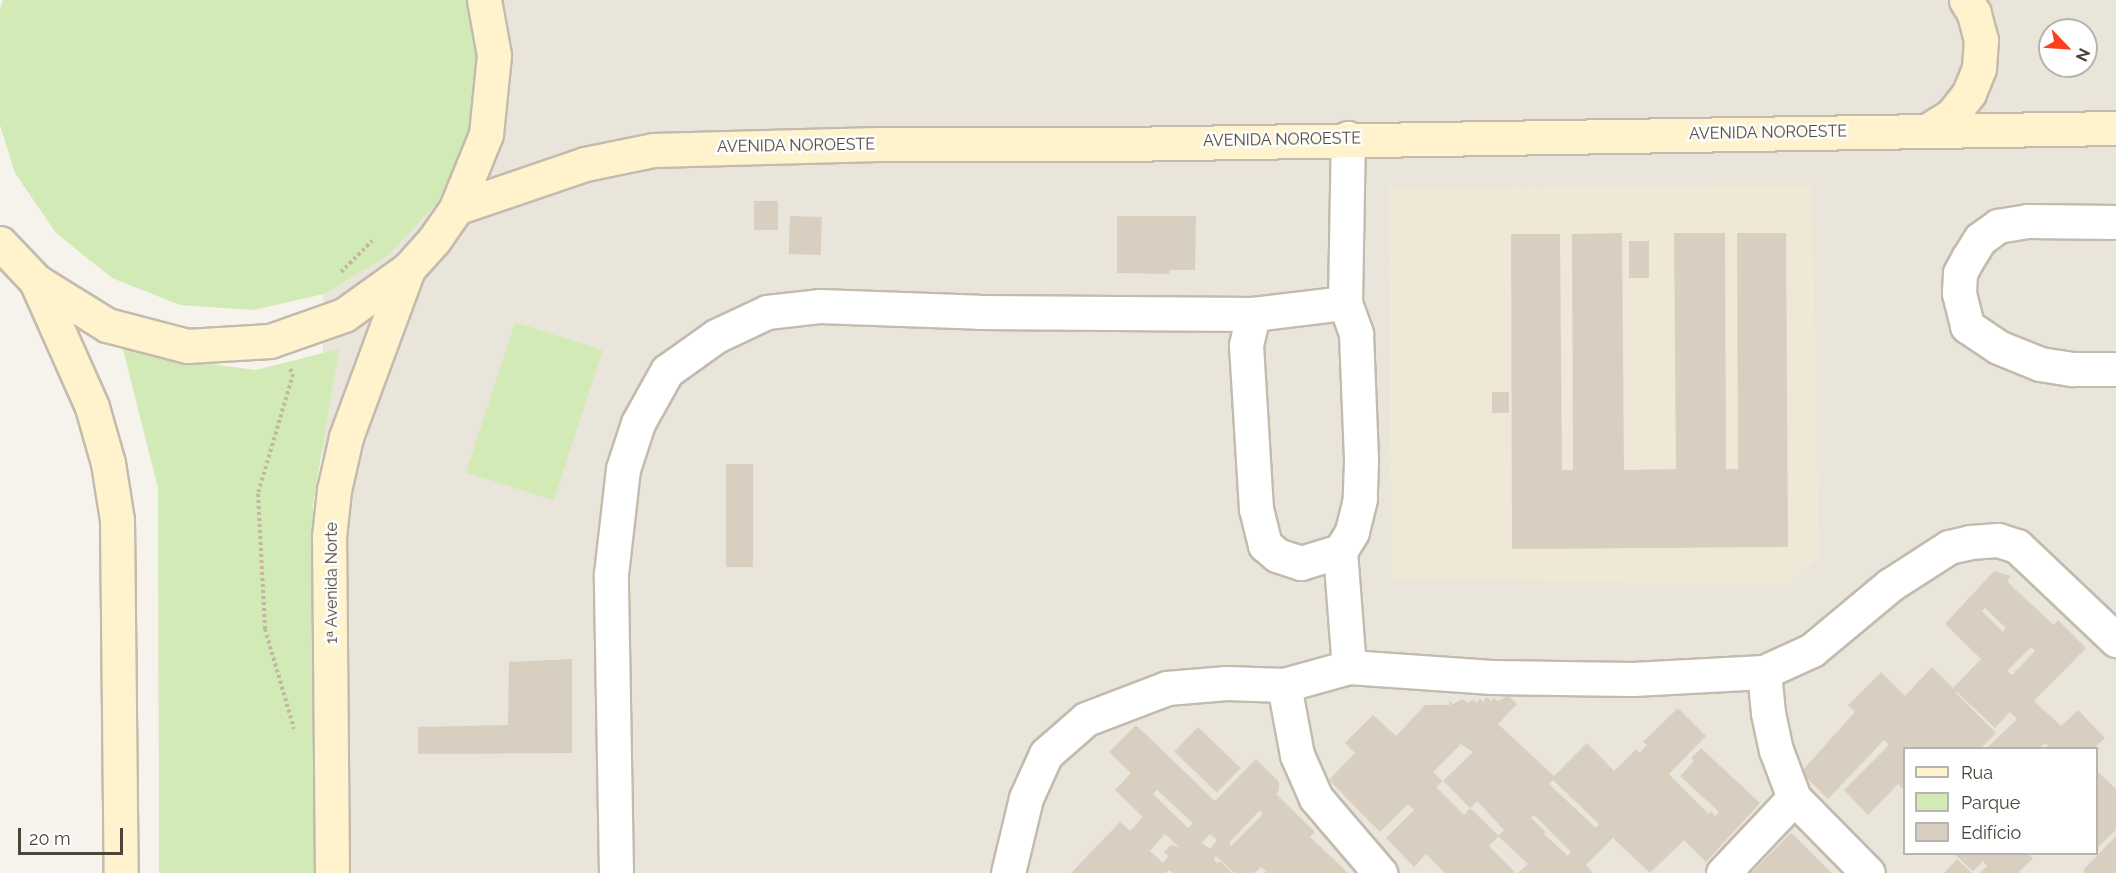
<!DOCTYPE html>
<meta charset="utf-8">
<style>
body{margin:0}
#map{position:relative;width:2116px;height:873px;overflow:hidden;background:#f6f3ec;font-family:Raleway,sans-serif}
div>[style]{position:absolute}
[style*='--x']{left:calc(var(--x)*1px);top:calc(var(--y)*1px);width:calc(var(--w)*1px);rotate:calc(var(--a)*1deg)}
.residential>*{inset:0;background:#eae5da}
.education>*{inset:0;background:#efe8d6}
.green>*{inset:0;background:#d2eab5;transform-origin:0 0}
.building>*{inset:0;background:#d8cfc1;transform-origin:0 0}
.path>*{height:4px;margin-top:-2px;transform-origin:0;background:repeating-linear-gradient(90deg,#c4b79f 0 3px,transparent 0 6px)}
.roads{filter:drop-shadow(2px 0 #c2bbae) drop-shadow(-2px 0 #c2bbae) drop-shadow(0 2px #c2bbae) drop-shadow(0 -2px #c2bbae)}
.street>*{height:33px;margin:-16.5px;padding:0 16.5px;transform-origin:16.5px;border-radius:16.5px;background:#fff}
.secondary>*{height:33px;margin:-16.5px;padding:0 16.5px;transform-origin:16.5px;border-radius:16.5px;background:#fff3cd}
span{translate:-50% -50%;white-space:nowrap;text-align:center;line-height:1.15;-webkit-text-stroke:4.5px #fff;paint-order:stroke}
.street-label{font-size:16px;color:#4b4439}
.legend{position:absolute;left:1903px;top:747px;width:195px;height:108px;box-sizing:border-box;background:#fff;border:2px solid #b7b4b0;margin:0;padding:8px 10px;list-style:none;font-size:18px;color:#4b4439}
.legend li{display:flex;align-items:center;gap:12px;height:30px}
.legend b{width:30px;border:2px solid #b7b4b0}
.north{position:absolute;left:2038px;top:18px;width:60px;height:60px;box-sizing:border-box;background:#fff;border:2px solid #b7b4b0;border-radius:50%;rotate:115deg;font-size:16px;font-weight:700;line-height:24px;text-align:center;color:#4b4439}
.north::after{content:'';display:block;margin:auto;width:21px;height:27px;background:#fc3f1d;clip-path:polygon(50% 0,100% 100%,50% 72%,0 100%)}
.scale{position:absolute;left:18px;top:828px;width:105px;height:27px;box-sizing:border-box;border:3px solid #4b4439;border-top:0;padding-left:8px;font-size:18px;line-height:21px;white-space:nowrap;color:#4b4439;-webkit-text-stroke:4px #fff;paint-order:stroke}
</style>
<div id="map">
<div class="residential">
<i style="clip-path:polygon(evenodd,325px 0,2116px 0,2116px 873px,320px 873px,325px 0,2050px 30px,2086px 30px,2086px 66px,2050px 66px,2050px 30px,325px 0,1904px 748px,2096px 748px,2096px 854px,1904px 854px,1904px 748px)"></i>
</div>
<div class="education">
<i style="clip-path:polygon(1812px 186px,1819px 556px,1787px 585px,1391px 579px,1389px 187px)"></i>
</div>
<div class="green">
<i style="clip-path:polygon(3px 0,469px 0,479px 64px,468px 137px,437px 203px,387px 256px,324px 294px,253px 310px,180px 305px,112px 278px,56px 233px,15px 173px,0 125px,0 9px)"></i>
<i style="left:515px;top:322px;width:92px;height:158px;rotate:18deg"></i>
<i style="clip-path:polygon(122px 345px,178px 360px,256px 370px,339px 349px,313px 504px,317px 873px,159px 873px,158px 488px)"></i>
</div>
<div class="building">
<i style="left:754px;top:201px;width:24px;height:29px"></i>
<i style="left:790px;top:216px;width:32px;height:38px;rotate:2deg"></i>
<i style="clip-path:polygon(1117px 216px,1196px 216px,1195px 270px,1169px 270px,1169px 274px,1117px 273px)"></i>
<i style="clip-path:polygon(1622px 233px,1624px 470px,1676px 469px,1674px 233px,1725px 233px,1726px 469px,1738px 469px,1737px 233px,1786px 233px,1788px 547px,1512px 549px,1511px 234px,1560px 234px,1562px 470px,1573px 470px,1572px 234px)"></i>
<i style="left:1629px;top:241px;width:20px;height:37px"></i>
<i style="left:1492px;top:392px;width:17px;height:21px"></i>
<i style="left:726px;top:464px;width:27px;height:103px"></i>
<i style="clip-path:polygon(evenodd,1994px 571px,2011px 576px,2007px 581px,2018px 592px,2054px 625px,2058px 620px,2086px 648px,2034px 701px,2061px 726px,2078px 710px,2105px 738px,2094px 748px,2045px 748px,2048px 746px,2045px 743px,2040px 748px,1987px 748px,2017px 719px,2010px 712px,1995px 728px,1956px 691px,1955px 692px,1996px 733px,1981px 748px,1904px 748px,1904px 790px,1898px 784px,1868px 815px,1844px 790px,1889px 745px,1884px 740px,1828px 799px,1801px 772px,1855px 712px,1848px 705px,1881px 672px,1905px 696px,1932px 667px,1953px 688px,1981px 659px,1945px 624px,1994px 571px,1985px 608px,2006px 628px,2003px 632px,1982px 611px,1985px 608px,1994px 571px,2031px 647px,2035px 651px,2012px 675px,2007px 671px,2031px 647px)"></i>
<i style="clip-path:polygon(572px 659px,572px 753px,418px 754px,418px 727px,508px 725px,509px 662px)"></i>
<i style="clip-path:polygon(evenodd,1508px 696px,1517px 704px,1498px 724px,1554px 776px,1587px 743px,1614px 771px,1636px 749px,1639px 753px,1647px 745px,1643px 742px,1678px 708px,1706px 736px,1669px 774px,1709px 814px,1711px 811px,1715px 816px,1719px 812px,1680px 776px,1694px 761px,1691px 758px,1701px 748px,1760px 803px,1706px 862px,1684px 840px,1650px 873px,1613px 838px,1586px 865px,1593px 873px,1518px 873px,1528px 864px,1498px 836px,1504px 830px,1477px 801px,1470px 808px,1499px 836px,1489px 846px,1516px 873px,1445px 873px,1426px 854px,1414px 867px,1386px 838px,1414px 810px,1408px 804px,1380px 832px,1329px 780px,1355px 753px,1345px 743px,1373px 715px,1396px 736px,1425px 705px,1450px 705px,1448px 700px,1453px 704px,1462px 699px,1469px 703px,1473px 699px,1477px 703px,1480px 698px,1483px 702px,1487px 697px,1491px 701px,1494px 698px,1498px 701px,1508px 696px,1461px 744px,1473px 752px,1443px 781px,1470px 808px,1464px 815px,1436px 787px,1443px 781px,1433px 772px,1461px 744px,1508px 696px,1553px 780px,1599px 824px,1596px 828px,1549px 784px,1553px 780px,1508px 696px,1534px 815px,1571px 852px,1568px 856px,1544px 834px,1546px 832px,1531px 818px,1534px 815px)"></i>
<i style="clip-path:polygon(evenodd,1136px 725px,1215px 801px,1256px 759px,1279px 782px,1279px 790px,1276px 794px,1315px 832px,1310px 837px,1348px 873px,1264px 873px,1266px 871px,1261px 867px,1254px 873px,1234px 873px,1216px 856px,1214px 859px,1217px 863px,1220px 861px,1232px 873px,1173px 873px,1169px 870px,1166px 873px,1071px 873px,1120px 822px,1130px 831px,1143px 817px,1115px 790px,1131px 773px,1109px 752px,1136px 725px,1157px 790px,1193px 823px,1188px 828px,1153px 794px,1157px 790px,1136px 725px,1260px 810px,1263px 814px,1231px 846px,1229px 843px,1260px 810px,1136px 725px,1165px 834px,1179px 847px,1171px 845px,1164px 852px,1168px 856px,1163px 863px,1150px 851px,1165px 834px,1136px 725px,1210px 834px,1217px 840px,1210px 849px,1202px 843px,1210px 834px)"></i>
<i style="left:1198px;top:727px;width:59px;height:34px;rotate:44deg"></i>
<i style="clip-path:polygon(2096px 770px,2116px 789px,2116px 830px,2096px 849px)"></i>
<i style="clip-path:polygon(1791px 833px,1808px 849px,1832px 873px,1751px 873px)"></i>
<i style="clip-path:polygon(2116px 836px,2116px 873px,2084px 873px,2084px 869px)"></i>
<i style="clip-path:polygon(1954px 854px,2028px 854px,2033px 858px,2018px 873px,1980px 873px,1987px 866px,1983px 861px,1973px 871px)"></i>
<i style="clip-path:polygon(1957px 859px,1972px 873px,1944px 873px)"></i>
</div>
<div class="path">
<i style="--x:341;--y:272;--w:44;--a:-45"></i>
<i style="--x:290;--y:369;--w:6;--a:59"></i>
<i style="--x:293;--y:374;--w:125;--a:106.3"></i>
<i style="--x:258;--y:494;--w:135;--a:87"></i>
<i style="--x:265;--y:629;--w:104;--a:73.8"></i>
</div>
<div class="roads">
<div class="street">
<i style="--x:2116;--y:222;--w:88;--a:-179.3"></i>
<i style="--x:2028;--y:221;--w:30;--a:171"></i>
<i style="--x:1998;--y:226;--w:22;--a:144"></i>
<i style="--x:1980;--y:239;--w:22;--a:122"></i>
<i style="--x:1968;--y:258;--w:17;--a:118"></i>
<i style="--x:1960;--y:273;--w:20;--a:93"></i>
<i style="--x:1959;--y:293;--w:34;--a:76"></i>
<i style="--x:1967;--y:326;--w:37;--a:34"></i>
<i style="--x:1998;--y:347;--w:45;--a:22"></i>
<i style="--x:2040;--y:364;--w:33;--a:9"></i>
<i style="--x:2073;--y:369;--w:43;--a:0"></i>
<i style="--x:1345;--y:303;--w:33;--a:70"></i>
<i style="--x:1356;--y:334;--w:127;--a:87.7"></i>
<i style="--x:1361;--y:461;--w:38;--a:92"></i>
<i style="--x:1360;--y:499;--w:34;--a:104"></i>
<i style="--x:1352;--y:532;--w:22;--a:122"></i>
<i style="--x:1340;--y:551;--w:41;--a:162.9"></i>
<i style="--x:1301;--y:563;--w:25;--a:-162"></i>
<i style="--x:1277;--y:555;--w:16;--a:-140"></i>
<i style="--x:1265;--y:545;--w:37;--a:-104"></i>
<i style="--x:1256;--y:509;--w:164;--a:-93.5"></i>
<i style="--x:1246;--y:345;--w:32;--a:-77"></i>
<i style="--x:1253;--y:314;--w:93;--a:-6.8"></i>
<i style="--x:1345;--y:303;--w:165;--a:-89"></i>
<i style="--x:1340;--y:551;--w:116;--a:85.6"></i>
<i style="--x:1764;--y:672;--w:41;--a:84.4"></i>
<i style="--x:1768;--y:713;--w:38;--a:78"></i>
<i style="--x:1776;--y:750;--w:51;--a:69.4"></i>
<i style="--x:1794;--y:798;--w:105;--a:45.4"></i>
<i style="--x:1284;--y:685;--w:71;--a:79.5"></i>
<i style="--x:1297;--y:755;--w:47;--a:66.2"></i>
<i style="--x:1316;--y:798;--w:99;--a:49.5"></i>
<i style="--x:616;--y:873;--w:299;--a:-91"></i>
<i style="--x:611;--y:574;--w:106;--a:-83.5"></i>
<i style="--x:623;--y:469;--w:48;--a:-71.9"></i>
<i style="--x:638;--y:423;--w:60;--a:-60.9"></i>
<i style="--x:667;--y:371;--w:60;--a:-35.5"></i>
<i style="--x:716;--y:336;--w:56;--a:-25.2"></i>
<i style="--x:767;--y:312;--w:52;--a:-6.6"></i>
<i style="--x:819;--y:306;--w:160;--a:2.1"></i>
<i style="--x:979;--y:312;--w:274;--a:0.4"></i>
<i style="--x:1008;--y:873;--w:77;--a:-76.5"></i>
<i style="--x:1026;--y:798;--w:48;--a:-65.6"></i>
<i style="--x:1046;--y:754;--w:53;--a:-41.2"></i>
<i style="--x:1086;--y:719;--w:87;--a:-20.9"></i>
<i style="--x:1167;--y:688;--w:60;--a:-4.8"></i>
<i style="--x:1227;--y:683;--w:57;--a:2"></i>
<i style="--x:1284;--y:685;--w:67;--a:-15.5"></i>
<i style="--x:1349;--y:667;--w:143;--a:4"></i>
<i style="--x:1492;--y:677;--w:141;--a:0.8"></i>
<i style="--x:1633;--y:679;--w:131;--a:-3.1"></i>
<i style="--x:1764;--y:672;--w:53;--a:-24.6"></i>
<i style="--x:1812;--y:650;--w:102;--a:-39.8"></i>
<i style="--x:1890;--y:585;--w:70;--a:-32.8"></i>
<i style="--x:1949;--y:547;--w:22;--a:-13"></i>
<i style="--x:1970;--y:542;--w:28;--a:-4"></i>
<i style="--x:1998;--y:540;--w:20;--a:18"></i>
<i style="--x:2017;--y:546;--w:137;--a:43.5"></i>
<i style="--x:1723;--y:873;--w:103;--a:-46.6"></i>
</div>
<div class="secondary">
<i style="--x:1928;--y:130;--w:28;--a:-32"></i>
<i style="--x:1952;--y:115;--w:28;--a:-52"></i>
<i style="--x:1969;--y:93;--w:27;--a:-68"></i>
<i style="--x:1979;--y:68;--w:28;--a:-86"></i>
<i style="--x:1981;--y:40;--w:28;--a:-105"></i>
<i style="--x:1974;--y:13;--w:15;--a:-122"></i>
<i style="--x:456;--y:208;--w:136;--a:-18.8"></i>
<i style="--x:585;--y:164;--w:69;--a:-11.6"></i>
<i style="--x:653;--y:150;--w:225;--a:-1.5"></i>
<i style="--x:878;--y:144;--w:243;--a:0"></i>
<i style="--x:1121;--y:144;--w:995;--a:-0.92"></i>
<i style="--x:0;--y:243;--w:52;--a:46.5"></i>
<i style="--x:36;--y:281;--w:84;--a:31.8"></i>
<i style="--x:107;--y:325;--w:83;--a:14.7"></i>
<i style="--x:187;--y:346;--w:83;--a:-3.4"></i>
<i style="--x:270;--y:341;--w:78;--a:-19.4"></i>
<i style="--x:344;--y:315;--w:79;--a:-35.7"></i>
<i style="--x:408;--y:269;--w:39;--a:-48"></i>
<i style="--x:434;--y:240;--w:39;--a:-55"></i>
<i style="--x:456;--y:208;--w:80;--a:-67.9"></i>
<i style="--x:486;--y:134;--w:79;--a:-84.2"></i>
<i style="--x:494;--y:55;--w:56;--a:-100.3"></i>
<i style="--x:36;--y:281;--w:138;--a:66"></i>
<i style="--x:92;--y:407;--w:58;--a:74.1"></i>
<i style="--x:108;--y:463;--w:58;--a:81"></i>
<i style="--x:117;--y:520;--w:353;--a:89.4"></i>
<i style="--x:332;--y:873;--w:336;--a:-90.5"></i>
<i style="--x:329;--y:537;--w:47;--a:-83.9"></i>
<i style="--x:334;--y:490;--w:54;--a:-77.2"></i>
<i style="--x:346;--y:437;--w:179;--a:-69.7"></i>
</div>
</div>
<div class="street-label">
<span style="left:1768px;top:133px;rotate:-1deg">AVENIDA NOROESTE</span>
<span style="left:1282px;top:140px;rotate:-1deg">AVENIDA NOROESTE</span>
<span style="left:796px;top:146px;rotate:-1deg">AVENIDA NOROESTE</span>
<span style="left:332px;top:583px;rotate:-90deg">1ᵃ Avenida Norte</span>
</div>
<ul class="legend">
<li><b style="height:8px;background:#fff3cd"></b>Rua</li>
<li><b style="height:16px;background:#d2eab5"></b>Parque</li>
<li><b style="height:16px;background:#d8cfc1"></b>Edifício</li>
</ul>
<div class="north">N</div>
<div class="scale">20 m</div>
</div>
